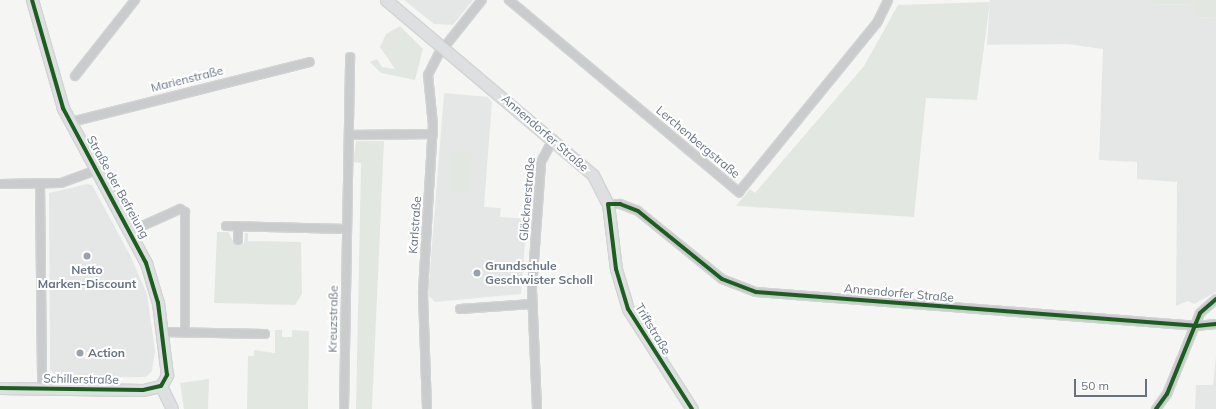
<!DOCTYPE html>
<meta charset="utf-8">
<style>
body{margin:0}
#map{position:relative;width:1216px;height:409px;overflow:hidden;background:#f5f6f4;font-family:Mulish,sans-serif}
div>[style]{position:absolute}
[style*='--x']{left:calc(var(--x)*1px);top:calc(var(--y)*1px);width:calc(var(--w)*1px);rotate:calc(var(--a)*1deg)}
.built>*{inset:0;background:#e5e7e7}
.green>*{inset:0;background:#e3e7e2;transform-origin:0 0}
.roads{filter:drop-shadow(1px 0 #d2d3d4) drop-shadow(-1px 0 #d2d3d4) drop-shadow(0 1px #d2d3d4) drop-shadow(0 -1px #d2d3d4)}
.street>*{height:8px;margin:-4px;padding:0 4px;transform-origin:4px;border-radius:4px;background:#cacbcc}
.secondary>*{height:11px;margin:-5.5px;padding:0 5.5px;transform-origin:5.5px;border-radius:5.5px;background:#dedfe0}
.cycleway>*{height:4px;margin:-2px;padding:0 2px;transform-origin:2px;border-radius:2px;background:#1b5e20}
.dots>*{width:11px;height:11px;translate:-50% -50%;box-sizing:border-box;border:2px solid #fff;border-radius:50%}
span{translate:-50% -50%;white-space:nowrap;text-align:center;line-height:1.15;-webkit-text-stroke:4px #fff;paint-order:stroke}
.street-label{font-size:12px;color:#677383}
.poi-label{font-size:12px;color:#677383;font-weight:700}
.left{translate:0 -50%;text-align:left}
.scale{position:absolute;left:1074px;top:379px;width:73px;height:18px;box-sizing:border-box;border:2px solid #677383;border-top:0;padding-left:5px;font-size:12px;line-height:14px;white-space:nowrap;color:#677383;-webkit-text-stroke:3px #fff;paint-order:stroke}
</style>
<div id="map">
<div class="built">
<i style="clip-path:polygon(404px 0,473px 0,453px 25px,434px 24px)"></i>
<i style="clip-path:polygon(990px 0,1151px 0,1151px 4px,1196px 5px,1196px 17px,1216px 18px,1216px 292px,1194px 304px,1188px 301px,1176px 306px,1177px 182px,1137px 179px,1137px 162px,1099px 160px,1103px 49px,1067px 44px,987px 45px)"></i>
<i style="clip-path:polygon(444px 93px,488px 97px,492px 102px,484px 207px,501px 208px,500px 217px,527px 219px,521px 294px,435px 302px,428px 295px)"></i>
<i style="clip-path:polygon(87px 184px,92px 185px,130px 255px,147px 294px,155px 351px,152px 371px,146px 377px,59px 378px,50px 370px,49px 193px)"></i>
<i style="clip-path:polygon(1216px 356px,1216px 409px,1195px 409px,1196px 385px,1213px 385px)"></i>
</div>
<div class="green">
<i style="clip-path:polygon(1151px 0,1216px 0,1216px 18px,1195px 17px,1196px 5px,1151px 4px)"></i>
<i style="clip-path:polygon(990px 2px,977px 100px,926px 98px,914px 217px,736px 206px,750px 189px,755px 193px,864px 66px,898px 5px)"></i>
<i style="clip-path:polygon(400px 26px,423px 49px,415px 80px,381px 73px,370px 62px,377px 59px,382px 67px,395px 69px,380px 47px,386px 34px)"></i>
<i style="clip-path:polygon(356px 141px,384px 141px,372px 409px,356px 409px,361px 163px,353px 162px)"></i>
<i style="left:451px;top:151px;width:21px;height:42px;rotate:3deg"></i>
<i style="clip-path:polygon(217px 232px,228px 232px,234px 243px,244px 244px,245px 233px,248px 233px,248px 241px,301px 242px,302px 294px,295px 305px,214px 303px)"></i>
<i style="clip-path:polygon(275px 330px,282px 330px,282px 337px,292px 337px,292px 330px,309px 331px,308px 409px,247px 409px,248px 356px,254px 356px,254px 350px,275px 353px)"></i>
<i style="clip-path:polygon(209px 379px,208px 409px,184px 409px,180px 383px)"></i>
</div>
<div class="roads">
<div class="street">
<i style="--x:509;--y:0;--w:300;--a:39.9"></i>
<i style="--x:739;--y:192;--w:218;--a:-50.8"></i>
<i style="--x:877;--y:23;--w:25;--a:-64"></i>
<i style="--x:75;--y:76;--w:97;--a:-51.7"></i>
<i style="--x:71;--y:122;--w:246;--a:-14.1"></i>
<i style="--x:349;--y:135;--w:84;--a:-0.7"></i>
<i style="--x:0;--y:184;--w:61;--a:-0.9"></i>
<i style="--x:61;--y:183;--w:38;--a:-20"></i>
<i style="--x:40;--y:184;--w:204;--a:89.4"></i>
<i style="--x:608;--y:204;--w:12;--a:0"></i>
<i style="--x:620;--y:204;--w:19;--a:21"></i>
<i style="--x:638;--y:211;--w:108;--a:39"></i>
<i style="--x:722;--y:279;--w:36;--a:21"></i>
<i style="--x:756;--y:292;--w:441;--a:4.4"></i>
<i style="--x:1196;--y:326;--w:20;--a:-6"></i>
<i style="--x:226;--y:226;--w:121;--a:1.4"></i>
<i style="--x:131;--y:231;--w:54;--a:-24.2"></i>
<i style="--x:180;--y:209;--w:6;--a:31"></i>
<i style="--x:185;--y:212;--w:119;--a:90"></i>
<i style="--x:238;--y:240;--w:13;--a:-90"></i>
<i style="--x:460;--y:309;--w:72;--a:-4"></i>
<i style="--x:163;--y:332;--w:102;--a:1.1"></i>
<i style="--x:344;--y:409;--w:352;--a:-89"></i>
<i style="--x:427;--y:409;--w:117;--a:-92"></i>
<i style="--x:423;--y:292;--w:167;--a:-86.6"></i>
<i style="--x:433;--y:125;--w:50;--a:-95.7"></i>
<i style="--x:428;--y:75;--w:22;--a:-63"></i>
<i style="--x:438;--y:55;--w:70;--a:-51.3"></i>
<i style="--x:537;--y:409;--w:120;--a:-92.4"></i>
<i style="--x:532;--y:289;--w:127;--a:-85.9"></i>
<i style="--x:541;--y:162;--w:26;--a:-62"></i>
<i style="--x:1156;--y:409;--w:19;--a:-54"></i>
<i style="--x:1167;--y:394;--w:87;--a:-67.8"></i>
<i style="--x:1200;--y:313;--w:21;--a:-41"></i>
</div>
<div class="secondary">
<i style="--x:386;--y:0;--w:271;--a:40.2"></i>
<i style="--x:593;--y:175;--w:33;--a:63"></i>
<i style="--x:608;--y:204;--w:65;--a:83"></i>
<i style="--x:616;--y:269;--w:42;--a:73.3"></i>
<i style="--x:628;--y:309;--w:119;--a:57.4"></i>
<i style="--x:161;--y:386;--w:25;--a:64"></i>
<i style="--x:0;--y:388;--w:143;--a:0.8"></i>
<i style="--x:143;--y:390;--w:18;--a:-13"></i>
<i style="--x:161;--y:386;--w:13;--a:-61"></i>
<i style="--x:167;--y:375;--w:73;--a:-97.1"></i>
<i style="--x:158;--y:303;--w:42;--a:-106.7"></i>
<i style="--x:146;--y:263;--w:176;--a:-118.2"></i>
<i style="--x:63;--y:108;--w:112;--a:-106"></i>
</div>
</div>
<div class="cycleway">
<i style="--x:0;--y:388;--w:143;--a:0.8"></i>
<i style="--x:143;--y:390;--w:18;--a:-13"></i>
<i style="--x:161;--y:386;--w:13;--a:-61"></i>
<i style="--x:167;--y:375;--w:73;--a:-97.1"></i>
<i style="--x:158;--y:303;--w:42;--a:-106.7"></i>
<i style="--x:146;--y:263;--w:176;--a:-118.2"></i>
<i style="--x:63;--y:108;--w:112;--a:-106"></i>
<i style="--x:692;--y:409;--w:119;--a:-122.6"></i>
<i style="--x:628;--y:309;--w:42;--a:-106.7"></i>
<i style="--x:616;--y:269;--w:65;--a:-97"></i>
<i style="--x:608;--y:204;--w:12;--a:0"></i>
<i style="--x:620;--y:204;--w:19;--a:21"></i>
<i style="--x:638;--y:211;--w:108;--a:39"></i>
<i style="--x:722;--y:279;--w:36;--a:21"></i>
<i style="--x:756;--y:292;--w:441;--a:4.4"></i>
<i style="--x:1196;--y:326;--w:20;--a:-6"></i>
<i style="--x:1156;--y:409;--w:19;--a:-54"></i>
<i style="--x:1167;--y:394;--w:87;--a:-67.8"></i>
<i style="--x:1200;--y:313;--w:21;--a:-41"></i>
</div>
<div class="dots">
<i style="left:87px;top:256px;background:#99a1ab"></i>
<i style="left:477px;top:273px;background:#99a1ab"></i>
<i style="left:80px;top:353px;background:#99a1ab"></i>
</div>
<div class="street-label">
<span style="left:187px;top:79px;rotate:-14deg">Marienstraße</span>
<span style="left:545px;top:133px;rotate:41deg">Annendorfer Straße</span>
<span style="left:698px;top:142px;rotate:40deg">Lerchenbergstraße</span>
<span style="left:118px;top:187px;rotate:61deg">Straße der Befreiung</span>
<span style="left:527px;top:199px;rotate:-85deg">Glöcknerstraße</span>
<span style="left:415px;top:225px;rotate:-86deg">Karlstraße</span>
<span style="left:899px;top:293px;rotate:5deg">Annendorfer Straße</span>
<span style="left:333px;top:319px;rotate:-89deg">Kreuzstraße</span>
<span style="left:653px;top:329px;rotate:59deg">Triftstraße</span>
<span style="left:81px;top:379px;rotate:1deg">Schillerstraße</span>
</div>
<div class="poi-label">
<span class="left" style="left:485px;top:273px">Grundschule<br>Geschwister Scholl</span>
<span style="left:87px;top:277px">Netto<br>Marken-Discount</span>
<span class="left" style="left:88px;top:353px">Action</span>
</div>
<div class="scale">50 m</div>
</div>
